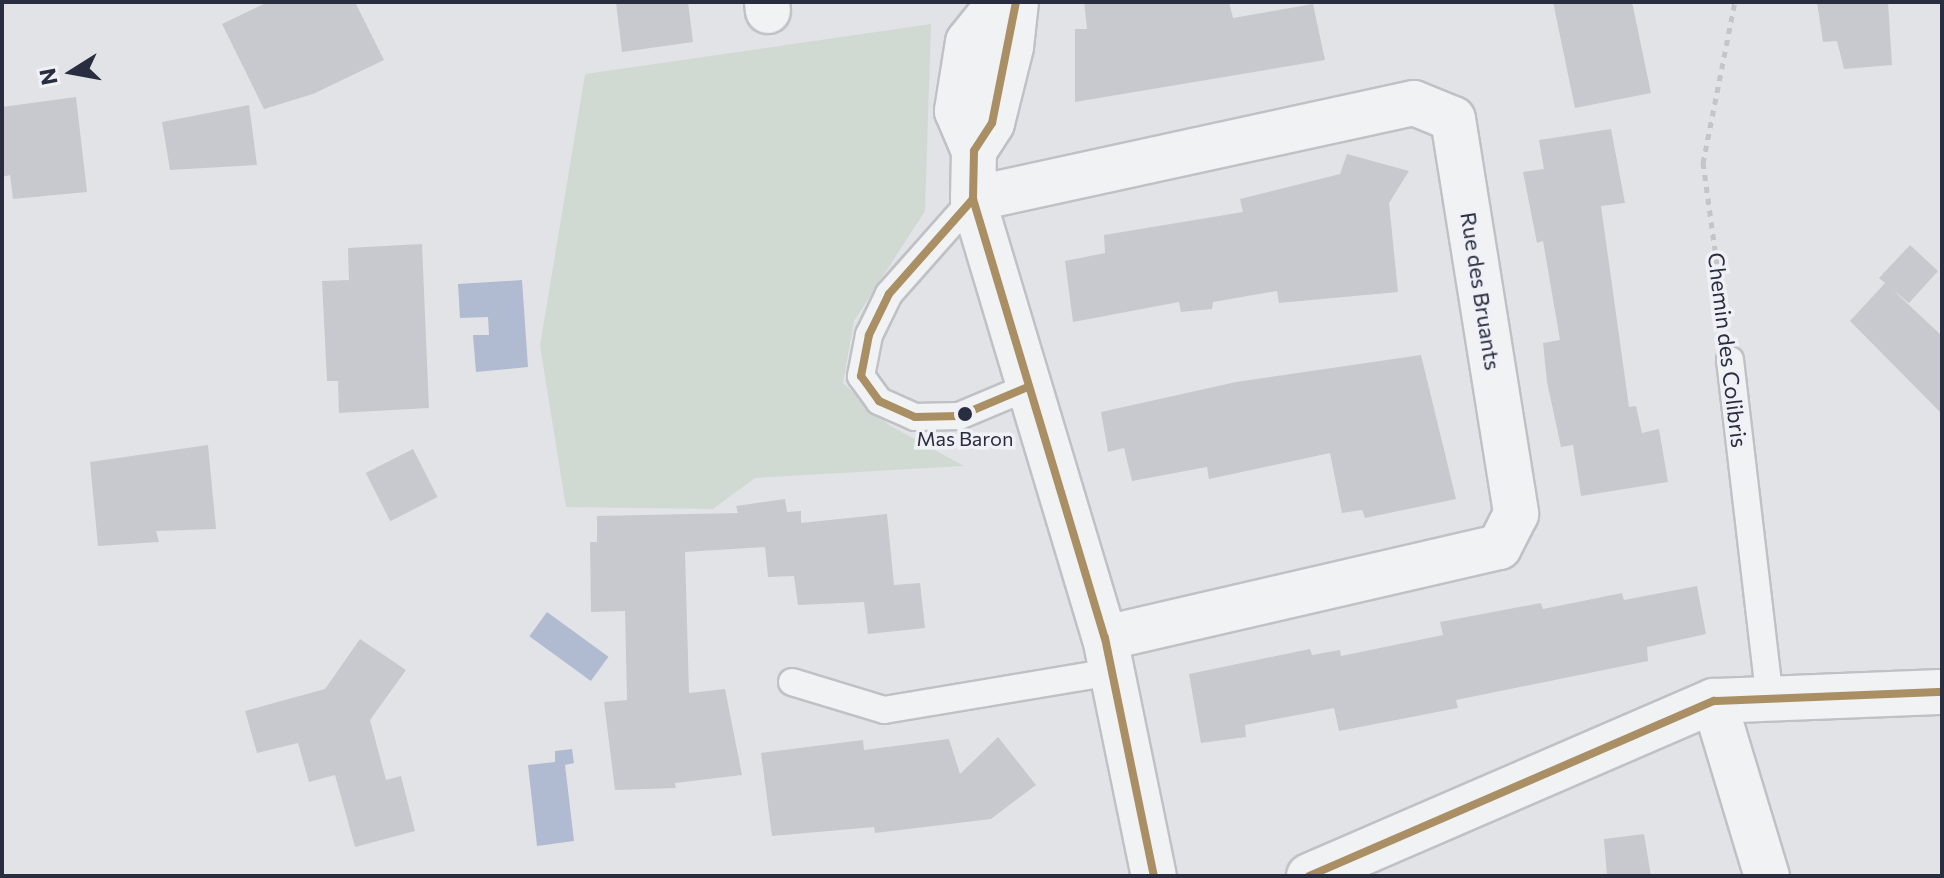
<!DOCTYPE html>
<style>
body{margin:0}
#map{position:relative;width:1944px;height:878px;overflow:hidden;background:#e2e3e7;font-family:Commissioner,sans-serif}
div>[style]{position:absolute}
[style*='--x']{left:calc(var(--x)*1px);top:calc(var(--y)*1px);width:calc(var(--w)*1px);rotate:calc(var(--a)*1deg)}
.green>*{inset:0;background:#d1dad2}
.water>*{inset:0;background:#b0bbd2;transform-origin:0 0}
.building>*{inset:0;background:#c8c9ce;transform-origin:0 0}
.path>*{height:5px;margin-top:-2.5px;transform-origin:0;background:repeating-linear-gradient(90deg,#c4c4ca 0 6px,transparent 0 12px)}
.roads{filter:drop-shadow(2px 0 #c0c1c5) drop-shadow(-2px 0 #c0c1c5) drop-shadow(0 2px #c0c1c5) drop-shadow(0 -2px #c0c1c5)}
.lane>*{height:26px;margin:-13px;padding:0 13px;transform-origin:13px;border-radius:13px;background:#f1f2f4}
.street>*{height:44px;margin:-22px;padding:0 22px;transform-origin:22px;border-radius:22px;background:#f1f2f4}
.bus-1>*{height:8px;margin:-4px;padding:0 4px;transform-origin:4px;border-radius:4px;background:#a98f63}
.dots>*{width:22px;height:22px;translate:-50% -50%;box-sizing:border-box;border:4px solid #f0f1f6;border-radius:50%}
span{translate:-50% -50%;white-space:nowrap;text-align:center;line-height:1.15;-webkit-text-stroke:7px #f0f1f6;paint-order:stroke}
.bus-label{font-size:20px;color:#292d40}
.street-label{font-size:22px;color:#292d40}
.frame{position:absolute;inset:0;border:4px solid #292d40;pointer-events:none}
.north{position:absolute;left:32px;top:32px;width:80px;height:80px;-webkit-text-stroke:6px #f0f1f6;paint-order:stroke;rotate:259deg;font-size:22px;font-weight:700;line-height:32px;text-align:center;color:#292d40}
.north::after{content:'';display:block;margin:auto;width:28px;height:36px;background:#292d40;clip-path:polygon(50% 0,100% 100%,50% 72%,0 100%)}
</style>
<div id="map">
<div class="green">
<i style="clip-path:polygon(931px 24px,925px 211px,854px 321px,843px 383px,889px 425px,964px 466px,755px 478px,713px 509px,566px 507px,540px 346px,585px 74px)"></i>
</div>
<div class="water">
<i style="clip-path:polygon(522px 280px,528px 367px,476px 372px,473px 335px,489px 335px,488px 317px,460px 318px,458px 284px)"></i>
<i style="left:547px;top:612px;width:76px;height:30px;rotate:36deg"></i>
<i style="clip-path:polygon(572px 749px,574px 763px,565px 765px,574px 841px,537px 846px,528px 765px,555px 762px,555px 751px)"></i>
</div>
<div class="building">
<i style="clip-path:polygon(268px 2px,355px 2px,384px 60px,313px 94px,264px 109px,222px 24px)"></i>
<i style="clip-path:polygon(616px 2px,688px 2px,693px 42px,622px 52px)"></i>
<i style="clip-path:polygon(1084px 2px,1229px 2px,1233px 18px,1313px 4px,1325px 60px,1075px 102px,1075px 29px,1087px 29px)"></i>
<i style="clip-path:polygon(1553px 2px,1632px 2px,1651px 93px,1575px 108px)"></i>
<i style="clip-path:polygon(1817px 2px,1888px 2px,1892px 65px,1844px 69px,1837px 41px,1823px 42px)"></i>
<i style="clip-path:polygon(76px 97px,87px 192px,13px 199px,10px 175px,2px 177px,2px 107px)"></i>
<i style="clip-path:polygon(249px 105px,257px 165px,170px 170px,162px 122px)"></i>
<i style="clip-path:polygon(1611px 129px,1625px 203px,1601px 206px,1629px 407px,1636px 406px,1642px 433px,1659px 429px,1668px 482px,1581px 496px,1573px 445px,1561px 447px,1547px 382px,1543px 343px,1560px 340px,1543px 241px,1537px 243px,1523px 172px,1544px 169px,1539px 140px)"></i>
<i style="clip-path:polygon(1347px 154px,1409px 171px,1389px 203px,1398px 292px,1279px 303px,1277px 291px,1213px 302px,1212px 309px,1181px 312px,1179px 302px,1073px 322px,1065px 261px,1105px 253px,1104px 235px,1243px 212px,1240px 199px,1340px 174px)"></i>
<i style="clip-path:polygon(422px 244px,429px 408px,339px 413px,338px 381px,327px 381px,322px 281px,349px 280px,348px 248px)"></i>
<i style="clip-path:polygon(1910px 245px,1938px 271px,1909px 303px,1893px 290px,1942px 336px,1942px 414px,1850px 321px,1885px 283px,1879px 278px)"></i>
<i style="clip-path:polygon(1421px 355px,1456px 499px,1365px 518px,1362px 510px,1342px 513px,1330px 453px,1209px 479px,1207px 467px,1132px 481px,1124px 448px,1108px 452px,1101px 412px,1236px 382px)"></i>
<i style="clip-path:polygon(208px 445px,216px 529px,156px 531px,159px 542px,98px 546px,90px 462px)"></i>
<i style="left:413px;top:449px;width:54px;height:53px;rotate:63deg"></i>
<i style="clip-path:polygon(785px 499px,787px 512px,801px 511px,801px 523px,887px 514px,894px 585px,920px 583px,925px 628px,868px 634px,864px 602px,798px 605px,794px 576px,768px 577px,765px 547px,685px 552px,689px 693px,725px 689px,742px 775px,675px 783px,676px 788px,615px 790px,604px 702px,627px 700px,625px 611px,591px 612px,590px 542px,597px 542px,597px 516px,738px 513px,736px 506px)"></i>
<i style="clip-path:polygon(1697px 586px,1706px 634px,1647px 647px,1648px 661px,1456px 700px,1458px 708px,1339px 731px,1334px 708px,1245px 725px,1246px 737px,1201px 743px,1189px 674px,1310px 649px,1312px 655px,1340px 650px,1341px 656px,1443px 635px,1440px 622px,1541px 603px,1543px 609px,1622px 593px,1624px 600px)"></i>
<i style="clip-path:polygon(360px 639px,406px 670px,370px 720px,386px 780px,401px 776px,415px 831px,355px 847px,335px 775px,309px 782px,298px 743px,257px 753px,245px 711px,325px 689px)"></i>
<i style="clip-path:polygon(998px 737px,1036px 785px,991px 819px,875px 833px,874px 827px,772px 836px,761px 753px,863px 740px,864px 750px,949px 739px,960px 774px)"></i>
<i style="clip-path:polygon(1644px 834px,1651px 876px,1607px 876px,1604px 839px)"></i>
</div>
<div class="path">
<i style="--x:1725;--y:323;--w:162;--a:-97.8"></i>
<i style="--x:1703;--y:163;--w:164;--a:-78.8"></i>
</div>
<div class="roads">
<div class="lane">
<i style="--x:973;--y:199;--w:127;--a:131.5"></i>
<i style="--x:889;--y:294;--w:46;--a:116"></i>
<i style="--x:869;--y:335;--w:42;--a:101"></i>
<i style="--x:861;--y:376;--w:31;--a:54"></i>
<i style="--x:879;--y:401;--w:39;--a:24"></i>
<i style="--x:915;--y:417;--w:44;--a:-1.3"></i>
<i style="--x:959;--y:416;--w:75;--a:-22.8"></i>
<i style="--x:1730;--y:360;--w:342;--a:83.3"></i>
<i style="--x:792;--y:682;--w:96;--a:16.9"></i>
<i style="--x:884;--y:710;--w:231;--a:-9.5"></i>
</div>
<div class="street">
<i style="--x:767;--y:2;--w:9;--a:84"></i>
<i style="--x:1000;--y:2;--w:51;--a:128.7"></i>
<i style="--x:968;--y:42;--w:70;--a:99.1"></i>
<i style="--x:957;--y:111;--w:43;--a:67"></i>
<i style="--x:974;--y:151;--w:48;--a:91.2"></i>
<i style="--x:973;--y:199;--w:458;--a:73.3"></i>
<i style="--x:1105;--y:638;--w:243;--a:78.4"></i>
<i style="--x:974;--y:151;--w:33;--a:-57"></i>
<i style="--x:992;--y:123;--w:78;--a:-76"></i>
<i style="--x:1011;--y:47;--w:45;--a:-83.7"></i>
<i style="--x:973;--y:199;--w:451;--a:-12.3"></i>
<i style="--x:1414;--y:103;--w:42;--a:22.3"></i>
<i style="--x:1453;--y:119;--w:400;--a:80.9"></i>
<i style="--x:1516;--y:514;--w:37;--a:117"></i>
<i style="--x:1499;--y:547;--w:404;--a:167"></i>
<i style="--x:1714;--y:701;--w:183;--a:73.2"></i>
<i style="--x:1309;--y:876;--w:441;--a:-23.4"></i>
<i style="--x:1714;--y:701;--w:228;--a:-2.3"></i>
</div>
</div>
<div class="bus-1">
<i style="--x:1016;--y:2;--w:123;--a:101.2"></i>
<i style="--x:992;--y:123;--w:33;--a:123"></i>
<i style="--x:974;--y:151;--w:48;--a:91.2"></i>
<i style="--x:973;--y:199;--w:458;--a:73.3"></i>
<i style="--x:1105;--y:638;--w:243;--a:78.4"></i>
<i style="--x:973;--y:199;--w:127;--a:131.5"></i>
<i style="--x:889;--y:294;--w:46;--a:116"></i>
<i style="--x:869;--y:335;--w:42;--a:101"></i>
<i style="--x:861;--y:376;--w:31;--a:54"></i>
<i style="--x:879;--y:401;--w:39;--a:24"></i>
<i style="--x:915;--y:417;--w:44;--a:-1.3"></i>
<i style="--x:959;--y:416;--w:75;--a:-22.8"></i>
<i style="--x:1309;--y:876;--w:441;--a:-23.4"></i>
<i style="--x:1714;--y:701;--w:228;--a:-2.3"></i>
</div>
<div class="dots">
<i style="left:965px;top:414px;background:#292d40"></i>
</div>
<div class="bus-label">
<span style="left:965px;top:438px">Mas Baron</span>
</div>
<div class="street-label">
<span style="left:1481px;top:291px;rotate:81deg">Rue des Bruants</span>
<span style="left:1728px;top:350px;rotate:83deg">Chemin des Colibris</span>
</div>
<div class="frame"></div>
<div class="north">N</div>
</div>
